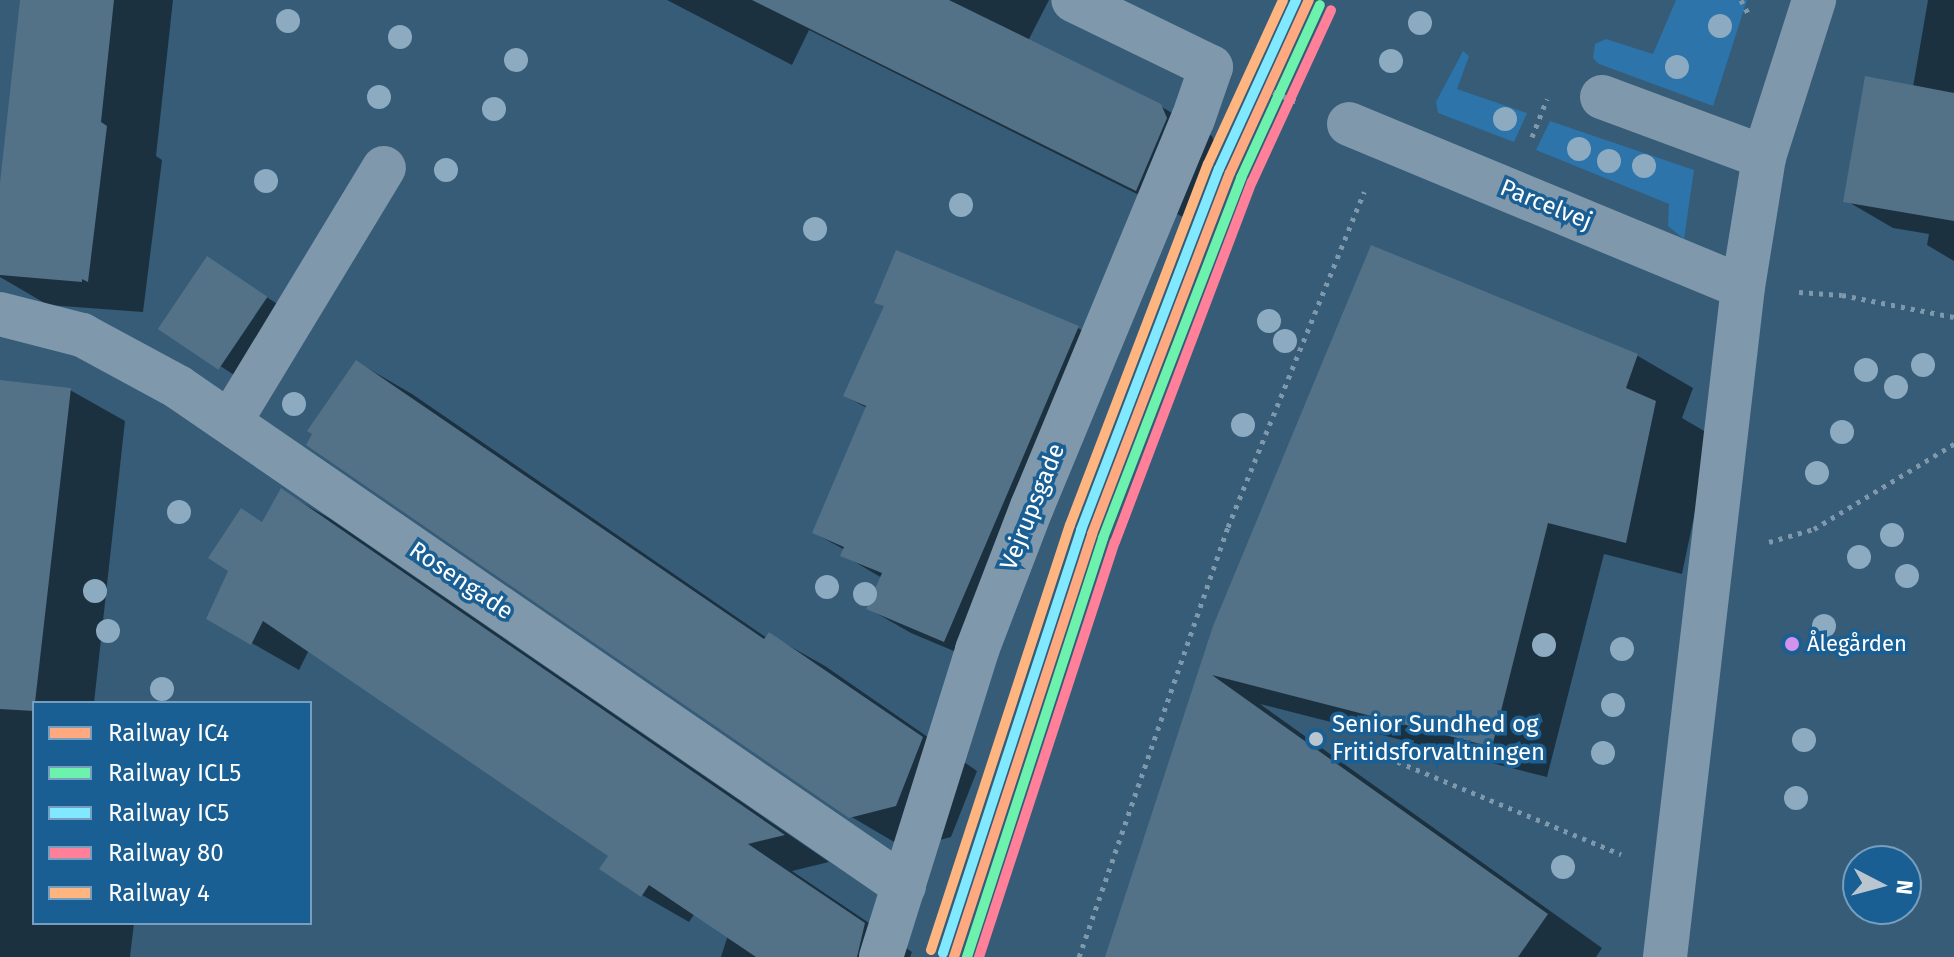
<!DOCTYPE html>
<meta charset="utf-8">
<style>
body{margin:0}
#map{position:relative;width:1954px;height:957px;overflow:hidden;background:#365c78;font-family:"Fira Sans",sans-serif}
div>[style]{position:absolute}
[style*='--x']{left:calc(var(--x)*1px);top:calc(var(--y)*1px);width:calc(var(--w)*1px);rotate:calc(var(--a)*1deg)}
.green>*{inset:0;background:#2c74a9}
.shadow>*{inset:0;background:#0007;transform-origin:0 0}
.building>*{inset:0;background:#537187;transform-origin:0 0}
.path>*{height:5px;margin-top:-2.5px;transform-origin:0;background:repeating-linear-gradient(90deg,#7f98ab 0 4px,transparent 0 10px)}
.minor>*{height:44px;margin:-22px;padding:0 22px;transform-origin:22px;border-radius:22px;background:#7f98ab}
.rail-1>*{height:10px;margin:-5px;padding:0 5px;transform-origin:5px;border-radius:5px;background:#ffa980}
.rail-2>*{height:10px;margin:-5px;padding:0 5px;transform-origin:5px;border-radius:5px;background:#6df2ae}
.rail-3>*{height:10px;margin:-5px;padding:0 5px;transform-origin:5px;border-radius:5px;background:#80e8ff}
.rail-4>*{height:10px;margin:-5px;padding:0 5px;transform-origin:5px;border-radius:5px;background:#ff8098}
.rail-5>*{height:10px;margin:-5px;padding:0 5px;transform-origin:5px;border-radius:5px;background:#ffb580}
.trees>*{width:24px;height:24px;margin:-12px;border-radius:50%;background:#8caac0}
.dots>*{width:22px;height:22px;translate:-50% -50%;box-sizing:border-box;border:4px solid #1a5f94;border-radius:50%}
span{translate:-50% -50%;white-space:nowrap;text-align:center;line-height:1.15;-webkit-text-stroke:7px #1a5f94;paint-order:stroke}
.bus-label{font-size:22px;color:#fff}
.left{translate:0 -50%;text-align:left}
.street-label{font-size:24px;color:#fff}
.poi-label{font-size:24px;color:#fff}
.legend{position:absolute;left:32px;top:701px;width:280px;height:224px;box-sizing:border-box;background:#1a5f94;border:2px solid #769fbf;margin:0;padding:10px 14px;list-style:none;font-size:24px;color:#fff}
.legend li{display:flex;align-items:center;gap:16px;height:40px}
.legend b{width:40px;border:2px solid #769fbf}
.north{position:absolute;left:1842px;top:845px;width:80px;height:80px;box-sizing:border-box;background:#1a5f94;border:2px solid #769fbf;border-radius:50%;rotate:96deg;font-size:22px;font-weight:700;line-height:32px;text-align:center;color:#fff}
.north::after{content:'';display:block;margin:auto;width:28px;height:36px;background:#b9c6d0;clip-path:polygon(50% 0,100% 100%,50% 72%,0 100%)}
</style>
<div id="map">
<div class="green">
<i style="clip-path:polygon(1676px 0,1747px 0,1713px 106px,1599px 64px,1593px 58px,1595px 44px,1606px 39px,1653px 54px)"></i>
<i style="clip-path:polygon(1463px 51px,1469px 56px,1457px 89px,1527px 113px,1514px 142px,1438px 113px,1436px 102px)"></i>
<i style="clip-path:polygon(1550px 121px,1694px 170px,1684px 239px,1668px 226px,1669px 204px,1536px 150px)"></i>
</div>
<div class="shadow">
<i style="clip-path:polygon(22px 0,173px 0,156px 156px,162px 160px,143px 312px,48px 305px,0 277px,0 202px)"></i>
<i style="clip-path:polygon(667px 0,1049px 0,1028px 41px,1160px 106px,1212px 136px,1217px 148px,1187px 219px,809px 30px,792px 65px)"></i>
<i style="clip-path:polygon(1928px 0,1954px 0,1954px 261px,1927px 245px,1929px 234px,1893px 228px,1845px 200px,1913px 87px)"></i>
<i style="clip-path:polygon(1372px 247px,1638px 356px,1693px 388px,1682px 418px,1711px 435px,1682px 574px,1604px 554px,1547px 777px,1260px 704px,1602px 948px,1596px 957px,1108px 957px,1215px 627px)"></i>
<i style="left:208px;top:259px;width:112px;height:83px;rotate:33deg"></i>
<i style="clip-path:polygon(1078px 328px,1120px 352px,987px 665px,911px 633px,869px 609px,882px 578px,843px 555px,845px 550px,814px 533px,867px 408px,845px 396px)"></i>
<i style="clip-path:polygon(357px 362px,412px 394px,767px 638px,770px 635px,825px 666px,977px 771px,951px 837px,906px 849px,850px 816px)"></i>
<i style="clip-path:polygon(0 382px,70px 390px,125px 421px,94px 703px,34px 703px,34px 923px,134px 923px,130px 957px,0 957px)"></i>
<i style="clip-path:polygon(282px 491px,329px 518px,829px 862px,792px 871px,912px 952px,910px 957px,721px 957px,728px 935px,695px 913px,689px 922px,642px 895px,611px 856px,309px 650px,299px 670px,208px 618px,231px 571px,242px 510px,263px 523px)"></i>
</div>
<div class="building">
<i style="clip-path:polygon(20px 0,114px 0,101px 122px,107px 126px,88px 282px,82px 279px,82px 282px,0 275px,0 183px)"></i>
<i style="clip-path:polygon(752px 0,949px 0,1161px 104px,1167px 118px,1136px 191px)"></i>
<i style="clip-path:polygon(1865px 76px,1954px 93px,1954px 221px,1843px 202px)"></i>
<i style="clip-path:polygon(1371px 245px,1638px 354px,1626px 388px,1656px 401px,1626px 543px,1548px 523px,1492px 747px,1212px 675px,1548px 914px,1518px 957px,1105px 957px,1213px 626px)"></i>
<i style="clip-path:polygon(896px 250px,1079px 326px,944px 642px,866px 609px,882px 573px,840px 556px,844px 547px,812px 533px,866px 406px,843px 396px,884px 306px,874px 303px)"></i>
<i style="left:207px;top:256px;width:73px;height:88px;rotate:34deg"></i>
<i style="clip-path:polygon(356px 360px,764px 639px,769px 632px,923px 737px,896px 806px,849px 818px,306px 445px,312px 434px,307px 431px)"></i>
<i style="clip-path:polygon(0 380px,71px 388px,34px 711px,0 709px)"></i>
<i style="clip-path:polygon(281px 488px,785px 835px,748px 844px,865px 923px,857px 957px,756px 957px,649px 885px,641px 897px,599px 869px,608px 856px,263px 621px,251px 645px,206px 619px,228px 571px,208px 558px,241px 508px,262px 522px)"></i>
</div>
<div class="path">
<i style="--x:1741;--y:0;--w:15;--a:62"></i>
<i style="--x:1264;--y:88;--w:38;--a:23"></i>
<i style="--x:1532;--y:137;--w:41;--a:-68.5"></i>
<i style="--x:1799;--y:292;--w:43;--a:4"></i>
<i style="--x:1842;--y:295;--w:114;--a:11.1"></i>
<i style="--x:1769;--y:542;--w:47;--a:-16.1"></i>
<i style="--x:1814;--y:529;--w:164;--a:-31.3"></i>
<i style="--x:1379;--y:754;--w:262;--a:22.5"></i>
<i style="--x:1079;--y:957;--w:455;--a:-70.9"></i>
<i style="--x:1228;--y:527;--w:362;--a:-67.9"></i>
</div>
<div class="minor">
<i style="--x:1602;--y:97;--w:173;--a:20.3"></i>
<i style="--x:1349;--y:124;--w:426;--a:22.5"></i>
<i style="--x:0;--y:314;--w:85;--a:14.4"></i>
<i style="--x:82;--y:335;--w:109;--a:28.4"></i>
<i style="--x:178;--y:387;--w:881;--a:34.5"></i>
<i style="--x:230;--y:422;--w:297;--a:-58.8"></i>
<i style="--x:881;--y:957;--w:322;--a:-72.6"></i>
<i style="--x:977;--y:650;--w:153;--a:-69"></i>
<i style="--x:1032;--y:507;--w:420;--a:-67.5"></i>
<i style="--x:1193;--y:119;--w:55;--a:-70.9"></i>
<i style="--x:1211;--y:67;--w:153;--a:-154.1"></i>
<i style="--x:1665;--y:957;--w:675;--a:-83.36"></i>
<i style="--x:1743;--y:287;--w:132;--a:-80.8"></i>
<i style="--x:1764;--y:157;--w:165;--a:-72.3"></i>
</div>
<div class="rail-1">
<i style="--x:954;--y:957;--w:445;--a:-71.9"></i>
<i style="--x:1092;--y:534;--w:386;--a:-69.1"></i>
<i style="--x:1230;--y:173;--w:190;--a:-65.5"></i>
</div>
<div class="rail-2">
<i style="--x:967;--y:957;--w:441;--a:-72"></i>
<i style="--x:1103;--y:538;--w:386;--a:-69"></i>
<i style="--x:1241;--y:178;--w:190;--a:-65.5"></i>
</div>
<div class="rail-3">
<i style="--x:943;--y:953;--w:445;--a:-71.9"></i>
<i style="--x:1081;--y:530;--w:386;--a:-69.1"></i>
<i style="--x:1219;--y:169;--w:186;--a:-65.5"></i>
</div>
<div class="rail-4">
<i style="--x:979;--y:957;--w:437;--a:-71.9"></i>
<i style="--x:1115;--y:542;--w:385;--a:-69.2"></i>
<i style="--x:1252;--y:182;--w:189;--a:-65.3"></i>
</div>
<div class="rail-5">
<i style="--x:931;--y:950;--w:447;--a:-71.9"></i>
<i style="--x:1070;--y:525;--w:386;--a:-69.1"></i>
<i style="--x:1208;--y:164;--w:180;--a:-65.4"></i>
</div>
<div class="trees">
<i style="left:288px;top:21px"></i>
<i style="left:1420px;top:23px"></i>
<i style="left:1720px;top:26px"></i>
<i style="left:400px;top:37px"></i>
<i style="left:516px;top:60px"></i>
<i style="left:1391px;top:61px"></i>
<i style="left:1677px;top:67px"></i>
<i style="left:379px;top:97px"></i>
<i style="left:494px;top:109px"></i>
<i style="left:1505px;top:119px"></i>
<i style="left:1579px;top:149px"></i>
<i style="left:1609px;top:161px"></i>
<i style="left:1644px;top:166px"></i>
<i style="left:446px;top:170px"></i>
<i style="left:266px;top:181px"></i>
<i style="left:961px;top:205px"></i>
<i style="left:815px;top:229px"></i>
<i style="left:1269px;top:321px"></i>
<i style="left:1285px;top:341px"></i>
<i style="left:1923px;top:365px"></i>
<i style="left:1866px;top:370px"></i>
<i style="left:1896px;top:387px"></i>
<i style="left:294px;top:404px"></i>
<i style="left:1243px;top:425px"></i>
<i style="left:1842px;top:432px"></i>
<i style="left:1817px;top:473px"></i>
<i style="left:179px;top:512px"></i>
<i style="left:1892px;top:535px"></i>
<i style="left:1859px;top:557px"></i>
<i style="left:1907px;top:576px"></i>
<i style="left:827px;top:587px"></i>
<i style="left:95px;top:591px"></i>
<i style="left:865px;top:594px"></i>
<i style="left:1824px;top:626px"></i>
<i style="left:108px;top:631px"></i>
<i style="left:1544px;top:645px"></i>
<i style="left:1622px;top:649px"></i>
<i style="left:162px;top:689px"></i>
<i style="left:1613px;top:705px"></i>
<i style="left:1804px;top:740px"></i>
<i style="left:1603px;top:753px"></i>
<i style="left:1796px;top:798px"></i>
<i style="left:1563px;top:867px"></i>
</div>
<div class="dots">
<i style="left:1792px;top:644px;background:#d193ec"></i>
<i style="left:1316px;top:739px;background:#b9c6d0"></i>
</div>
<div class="bus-label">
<span class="left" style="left:1807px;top:644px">Ålegården</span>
</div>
<div class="street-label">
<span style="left:1546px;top:205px;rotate:22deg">Parcelvej</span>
<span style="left:1033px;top:507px;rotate:-68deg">Vejrupsgade</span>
<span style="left:461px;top:581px;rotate:34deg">Rosengade</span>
</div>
<div class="poi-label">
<span class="left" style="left:1332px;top:739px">Senior Sundhed og<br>Fritidsforvaltningen</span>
</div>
<ul class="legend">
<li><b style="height:10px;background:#ffa980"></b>Railway IC4</li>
<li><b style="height:10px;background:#6df2ae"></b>Railway ICL5</li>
<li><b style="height:10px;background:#80e8ff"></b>Railway IC5</li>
<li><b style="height:10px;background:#ff8098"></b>Railway 80</li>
<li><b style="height:10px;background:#ffb580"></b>Railway 4</li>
</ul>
<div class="north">N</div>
</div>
